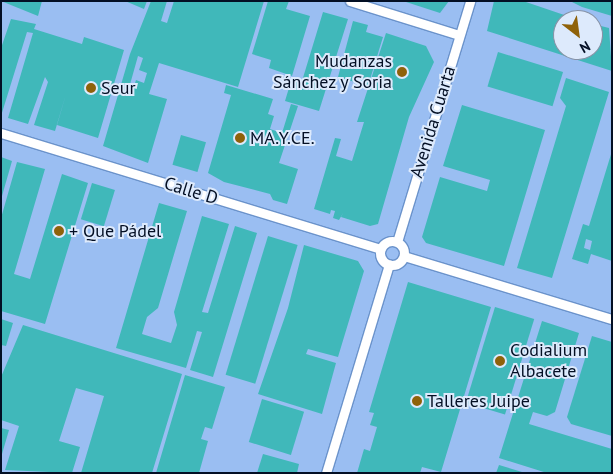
<!DOCTYPE html>
<meta charset="utf-8">
<style>
body{margin:0}
#map{position:relative;width:613px;height:474px;overflow:hidden;background:#a9cafa;font-family:"PT Sans",sans-serif}
div>[style]{position:absolute}
[style*='--x']{left:calc(var(--x)*1px);top:calc(var(--y)*1px);width:calc(var(--w)*1px);rotate:calc(var(--a)*1deg)}
.built>*{inset:0;background:#9abef2}
.building>*{inset:0;background:#40b8ba;transform-origin:0 0}
.roads{filter:drop-shadow(1px 0 #6b93cb) drop-shadow(-1px 0 #6b93cb) drop-shadow(0 1px #6b93cb) drop-shadow(0 -1px #6b93cb)}
.street>*{height:9px;margin:-4.5px;padding:0 4.5px;transform-origin:4.5px;border-radius:4.5px;background:#fff}
.street>.ring{margin:-4.5px;padding:0;box-sizing:content-box;background:none;border:9px solid #fff;border-radius:50%}
.dots>*{width:14px;height:14px;translate:-50% -50%;box-sizing:border-box;border:2px solid #ddeafc;border-radius:50%}
span{translate:-50% -50%;white-space:nowrap;text-align:center;line-height:1.15;-webkit-text-stroke:4px #ddeafc;paint-order:stroke}
.poi-label{font-size:18px;color:#030f24}
.right{translate:-100% -50%;text-align:right}
.left{translate:0 -50%;text-align:left}
.street-label{font-size:18px;color:#030f24}
.frame{position:absolute;inset:0;border:2px solid #030f24;pointer-events:none}
.north{position:absolute;left:553px;top:10px;width:50px;height:50px;box-sizing:border-box;background:#ddeafc;border:1px solid #8692a6;border-radius:50%;rotate:150deg;font-size:14px;font-weight:700;line-height:20px;text-align:center;color:#030f24}
.north::after{content:'';display:block;margin:auto;width:18px;height:22px;background:#8f620a;clip-path:polygon(50% 0,100% 100%,50% 72%,0 100%)}
</style>
<div id="map">
<div class="built">
<i style="clip-path:polygon(evenodd,1px 1px,612px 1px,612px 473px,1px 473px,1px 1px,563px 20px,593px 20px,593px 50px,563px 50px,563px 20px)"></i>
</div>
<div class="building">
<i style="clip-path:polygon(1px 1px,42px 1px,38px 16px)"></i>
<i style="clip-path:polygon(125px 1px,147px 1px,144px 9px)"></i>
<i style="clip-path:polygon(evenodd,151px 1px,167px 1px,161px 21px,167px 23px,174px 1px,264px 1px,238px 87px,159px 63px,149px 94px,167px 99px,148px 163px,103px 146px,130px 54px,151px 1px,138px 56px,143px 58px,139px 70px,147px 73px,144px 83px,136px 80px,133px 89px,129px 88px,138px 56px)"></i>
<i style="clip-path:polygon(268px 1px,289px 1px,286px 9px,310px 16px,292px 76px,269px 68px,271px 60px,252px 54px)"></i>
<i style="clip-path:polygon(403px 1px,449px 1px,440px 13px)"></i>
<i style="clip-path:polygon(494px 1px,526px 2px,579px 20px,563px 20px,563px 50px,593px 50px,593px 24px,609px 28px,612px 71px,487px 31px)"></i>
<i style="clip-path:polygon(570px 1px,612px 1px,612px 16px,582px 7px)"></i>
<i style="clip-path:polygon(323px 12px,348px 19px,319px 111px,285px 101px,292px 78px,302px 81px)"></i>
<i style="clip-path:polygon(11px 19px,36px 24px,34px 29px,82px 44px,84px 37px,124px 50px,98px 138px,57px 125px,66px 94px,55px 131px,34px 125px,48px 82px,45px 77px,28px 124px,8px 118px,33px 33px,27px 32px,1px 116px,1px 48px)"></i>
<i style="clip-path:polygon(353px 21px,368px 25px,366px 32px,383px 37px,368px 86px,338px 77px)"></i>
<i style="clip-path:polygon(386px 33px,426px 46px,434px 62px,409px 117px,378px 224px,370px 226px,341px 217px,343px 213px,339px 220px,333px 218px,335px 211px,331px 210px,330px 214px,314px 209px,335px 138px,341px 139px,336px 156px,352px 161px,364px 122px,357px 122px)"></i>
<i style="left:498px;top:52px;width:68px;height:36px;rotate:17deg"></i>
<i style="clip-path:polygon(566px 78px,609px 92px,552px 278px,517px 268px,566px 106px,560px 98px)"></i>
<i style="clip-path:polygon(226px 85px,273px 99px,268px 114px,274px 116px,270px 129px,282px 133px,291px 104px,298px 106px,279px 163px,298px 169px,287px 204px,273px 200px,270px 194px,224px 182px,208px 173px,231px 95px,224px 93px)"></i>
<i style="clip-path:polygon(462px 105px,545px 130px,504px 266px,426px 243px,422px 237px,440px 177px,487px 191px,490px 180px,443px 166px)"></i>
<i style="left:181px;top:135px;width:26px;height:31px;rotate:16deg"></i>
<i style="clip-path:polygon(evenodd,612px 151px,612px 261px,591px 254px,588px 264px,572px 259px,583px 224px,589px 226px,612px 151px,586px 239px,592px 241px,590px 250px,584px 248px,586px 239px)"></i>
<i style="clip-path:polygon(1px 157px,12px 161px,2px 196px,1px 196px)"></i>
<i style="clip-path:polygon(17px 162px,45px 169px,14px 274px,30px 279px,62px 174px,88px 183px,45px 324px,1px 311px,1px 218px)"></i>
<i style="left:92px;top:183px;width:24px;height:38px;rotate:17deg"></i>
<i style="clip-path:polygon(159px 203px,187px 211px,158px 308px,147px 317px,142px 334px,171px 343px,177px 325px,174px 312px,202px 216px,229px 224px,202px 312px,208px 313px,235px 226px,257px 233px,213px 377px,190px 370px,202px 332px,197px 331px,186px 368px,116px 348px)"></i>
<i style="left:268px;top:236px;width:31px;height:145px;rotate:17deg"></i>
<i style="clip-path:polygon(304px 245px,358px 261px,364px 271px,338px 357px,308px 349px,306px 354px,336px 363px,322px 414px,258px 394px,288px 308px)"></i>
<i style="clip-path:polygon(408px 282px,491px 307px,441px 472px,422px 467px,420px 473px,357px 473px,364px 449px,370px 451px,377px 427px,370px 425px,374px 413px,369px 412px)"></i>
<i style="left:495px;top:307px;width:41px;height:100px;rotate:17deg"></i>
<i style="clip-path:polygon(1px 319px,13px 323px,6px 346px,1px 345px)"></i>
<i style="clip-path:polygon(542px 321px,579px 333px,555px 412px,547px 416px,533px 412px,529px 424px,612px 449px,612px 473px,547px 473px,499px 458px)"></i>
<i style="clip-path:polygon(23px 325px,182px 374px,152px 473px,81px 473px,104px 396px,76px 388px,59px 441px,80px 447px,72px 473px,5px 470px,19px 426px,1px 420px,1px 377px)"></i>
<i style="clip-path:polygon(592px 336px,612px 342px,612px 436px,571px 424px,567px 417px)"></i>
<i style="clip-path:polygon(185px 375px,225px 387px,212px 429px,205px 427px,201px 439px,208px 441px,199px 473px,156px 473px)"></i>
<i style="left:262px;top:399px;width:44px;height:45px;rotate:17deg"></i>
<i style="clip-path:polygon(1px 428px,9px 430px,2px 454px,1px 454px)"></i>
<i style="clip-path:polygon(263px 454px,299px 464px,297px 473px,257px 473px)"></i>
<i style="clip-path:polygon(499px 465px,522px 472px,522px 473px,496px 473px)"></i>
</div>
<div class="roads">
<div class="street">
<i style="--x:350;--y:1;--w:114;--a:17.3"></i>
<i style="--x:1;--y:133;--w:397;--a:17"></i>
<i class="ring" style="left:380px;top:241px;width:15px;height:15px"></i>
<i style="--x:397;--y:242;--w:252;--a:-73.1"></i>
<i style="--x:404;--y:256;--w:217;--a:16.9"></i>
<i style="--x:326;--y:473;--w:218;--a:-73.2"></i>
</div>
</div>
<div class="dots">
<i style="left:402px;top:72px;background:#8f620a"></i>
<i style="left:91px;top:88px;background:#8f620a"></i>
<i style="left:240px;top:138px;background:#8f620a"></i>
<i style="left:59px;top:231px;background:#8f620a"></i>
<i style="left:500px;top:361px;background:#8f620a"></i>
<i style="left:417px;top:401px;background:#8f620a"></i>
</div>
<div class="poi-label">
<span class="right" style="left:392px;top:72px">Mudanzas<br>Sánchez y Soria</span>
<span class="left" style="left:101px;top:88px">Seur</span>
<span class="left" style="left:250px;top:138px">MA.Y.CE.</span>
<span class="left" style="left:69px;top:231px">+ Que Pádel</span>
<span class="left" style="left:510px;top:361px">Codialium<br>Albacete</span>
<span class="left" style="left:427px;top:401px">Talleres Juipe</span>
</div>
<div class="street-label">
<span style="left:433px;top:122px;rotate:-73deg">Avenida Cuarta</span>
<span style="left:191px;top:191px;rotate:17deg">Calle D</span>
</div>
<div class="frame"></div>
<div class="north">N</div>
</div>
